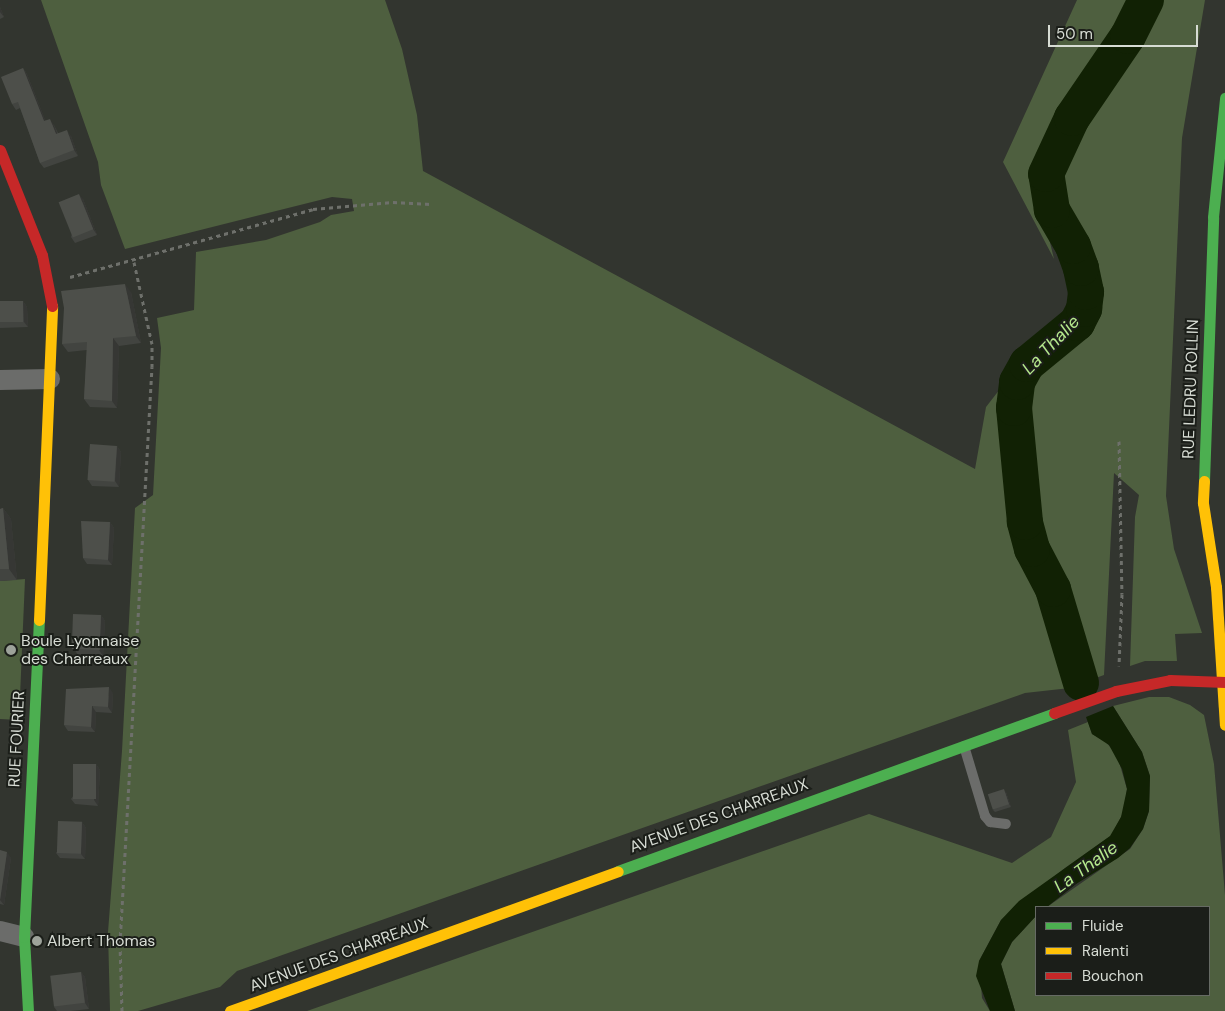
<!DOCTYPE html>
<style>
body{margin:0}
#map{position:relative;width:1225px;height:1011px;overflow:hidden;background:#32352f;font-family:"DM Sans",sans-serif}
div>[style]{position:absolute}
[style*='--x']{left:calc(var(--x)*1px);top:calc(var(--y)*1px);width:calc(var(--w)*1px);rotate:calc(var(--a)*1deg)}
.green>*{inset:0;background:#4e5f3f}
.water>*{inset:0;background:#112104}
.river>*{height:36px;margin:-18px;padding:0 18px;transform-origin:18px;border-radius:18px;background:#112104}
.path>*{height:3px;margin-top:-1.5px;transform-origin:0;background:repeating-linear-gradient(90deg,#6e706b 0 4px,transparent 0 8px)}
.lane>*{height:10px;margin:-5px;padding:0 5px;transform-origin:5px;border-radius:5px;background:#6b6c6a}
.street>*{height:20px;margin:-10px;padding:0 10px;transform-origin:10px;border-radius:10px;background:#6b6c6a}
.fast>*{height:11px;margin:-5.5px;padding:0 5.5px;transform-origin:5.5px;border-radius:5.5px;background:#4caf50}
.slow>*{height:11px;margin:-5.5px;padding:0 5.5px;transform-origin:5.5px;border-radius:5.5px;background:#ffc107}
.jam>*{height:11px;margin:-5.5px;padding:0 5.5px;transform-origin:5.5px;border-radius:5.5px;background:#c62828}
.wall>*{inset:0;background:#424440}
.shaded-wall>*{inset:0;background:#363734}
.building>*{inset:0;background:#4d4f4a;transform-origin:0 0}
.dots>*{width:14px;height:14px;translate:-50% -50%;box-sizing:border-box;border:2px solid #1b1e19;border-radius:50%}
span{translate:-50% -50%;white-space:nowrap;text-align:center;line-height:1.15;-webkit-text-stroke:4px #1b1e19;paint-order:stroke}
.street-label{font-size:16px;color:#d7dcd4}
.poi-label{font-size:16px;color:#d7dcd4}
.left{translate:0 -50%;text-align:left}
.water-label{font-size:18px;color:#b5e88d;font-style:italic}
.legend{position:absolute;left:1035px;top:906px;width:175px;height:90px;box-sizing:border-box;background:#1b1e19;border:1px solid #666a64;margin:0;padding:6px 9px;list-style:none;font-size:15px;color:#d7dcd4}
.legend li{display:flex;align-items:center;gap:10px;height:25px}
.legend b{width:25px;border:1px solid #666a64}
.scale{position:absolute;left:1048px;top:25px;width:150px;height:22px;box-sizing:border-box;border:2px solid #d7dcd4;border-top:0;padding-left:6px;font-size:15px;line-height:18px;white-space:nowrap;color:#d7dcd4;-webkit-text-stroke:4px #1b1e19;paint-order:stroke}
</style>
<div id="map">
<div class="green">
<i style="clip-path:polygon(41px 0,385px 0,402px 49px,417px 115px,423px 171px,975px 469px,986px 407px,1000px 389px,1011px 527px,1020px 551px,1040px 582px,1070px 688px,1025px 693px,237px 971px,220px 987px,138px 1011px,110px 1011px,108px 932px,122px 751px,135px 508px,153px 495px,161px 348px,157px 318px,194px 310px,196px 252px,266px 240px,320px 222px,331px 215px,354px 211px,352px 199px,332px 197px,125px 249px,101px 185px,98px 162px)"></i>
<i style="clip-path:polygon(1077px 0,1132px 0,1122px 23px,1042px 149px,1034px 176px,1054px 259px,1003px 162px)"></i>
<i style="clip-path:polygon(1157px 0,1205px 0,1182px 138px,1166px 496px,1174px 549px,1202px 633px,1175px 634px,1177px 661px,1145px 661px,1130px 666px,1135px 517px,1139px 495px,1114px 473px,1104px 675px,1093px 679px,1068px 600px,1041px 546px,1034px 509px,1031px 378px,1086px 325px,1095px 304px,1081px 245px,1060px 209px,1054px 189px,1056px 168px,1075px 134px,1149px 24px)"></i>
<i style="clip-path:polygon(25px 579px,19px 720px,0 719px,0 581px)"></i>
<i style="clip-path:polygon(1149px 697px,1169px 697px,1190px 705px,1204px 715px,1214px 764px,1225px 895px,1225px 1011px,1015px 1011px,1001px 964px,1012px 942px,1036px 916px,1036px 995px,1209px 995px,1209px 907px,1047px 907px,1130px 849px,1143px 829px,1149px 811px,1150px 776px,1142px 752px,1113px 706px)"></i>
<i style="clip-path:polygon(1088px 722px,1092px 734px,1105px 741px,1117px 755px,1127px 789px,1124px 811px,1112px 835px,1065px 868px,1001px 920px,979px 961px,982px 998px,990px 1011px,307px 1011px,869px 814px,1012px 863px,1051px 837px,1076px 782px,1068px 730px)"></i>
</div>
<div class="water">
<i style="clip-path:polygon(1113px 706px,1142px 752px,1150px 776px,1149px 811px,1143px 829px,1130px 848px,1118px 858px,1076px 884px,1047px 907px,1036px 907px,1036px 916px,1012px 942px,1001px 964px,1015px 1011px,990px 1011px,976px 976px,979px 961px,1001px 920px,1019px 901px,1110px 836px,1121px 817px,1127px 789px,1122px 769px,1109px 745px,1092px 734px,1086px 717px)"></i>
</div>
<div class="river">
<i style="--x:1081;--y:683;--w:98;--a:-106.6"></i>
<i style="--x:1053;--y:589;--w:45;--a:-117.7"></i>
<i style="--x:1032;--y:549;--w:28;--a:-105"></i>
<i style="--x:1025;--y:522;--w:115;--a:-95.5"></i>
<i style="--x:1014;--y:408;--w:26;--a:-83"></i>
<i style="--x:1017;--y:382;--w:21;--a:-61"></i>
<i style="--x:1027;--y:364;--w:65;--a:-39.4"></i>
<i style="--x:1077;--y:323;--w:16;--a:-63"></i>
<i style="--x:1084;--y:309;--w:17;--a:-83"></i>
<i style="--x:1086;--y:292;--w:25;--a:-102"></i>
<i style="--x:1081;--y:268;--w:23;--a:-110"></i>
<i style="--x:1073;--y:246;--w:42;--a:-120.3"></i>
<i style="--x:1052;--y:210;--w:36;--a:-99"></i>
<i style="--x:1046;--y:174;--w:62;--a:-65.1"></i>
<i style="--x:1072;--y:118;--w:99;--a:-55.7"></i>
<i style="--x:1128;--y:36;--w:40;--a:-63.4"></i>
</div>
<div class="path">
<i style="--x:70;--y:277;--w:252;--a:-15.6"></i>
<i style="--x:313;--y:209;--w:80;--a:-5"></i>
<i style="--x:393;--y:202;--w:38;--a:3"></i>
<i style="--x:1119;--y:441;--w:153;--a:88.9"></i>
<i style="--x:1122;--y:594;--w:72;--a:92.4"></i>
<i style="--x:122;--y:1011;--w:67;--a:-91.7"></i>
<i style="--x:120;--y:944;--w:578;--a:-86.83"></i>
<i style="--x:152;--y:367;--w:23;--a:-90"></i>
<i style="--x:152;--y:344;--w:84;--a:-102.4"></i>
</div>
<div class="lane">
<i style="--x:964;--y:746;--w:73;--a:73.3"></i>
<i style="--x:985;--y:816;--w:8;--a:50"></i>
<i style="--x:990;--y:822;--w:16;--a:7"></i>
</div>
<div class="street">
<i style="--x:0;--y:380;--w:50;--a:-1.1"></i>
<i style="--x:0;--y:931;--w:25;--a:14"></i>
</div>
<div class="fast">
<i style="--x:1204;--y:481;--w:264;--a:-88"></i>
<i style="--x:1213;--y:217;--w:120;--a:-84.2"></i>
<i style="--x:618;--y:871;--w:464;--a:-19.9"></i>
<i style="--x:28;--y:1011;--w:74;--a:-93.1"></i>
<i style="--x:24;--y:937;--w:317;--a:-87.3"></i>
</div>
<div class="slow">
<i style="--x:1204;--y:481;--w:22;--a:93"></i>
<i style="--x:1203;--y:503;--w:85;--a:81.2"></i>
<i style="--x:1216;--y:587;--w:138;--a:86.3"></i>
<i style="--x:39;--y:620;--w:314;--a:-87.6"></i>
<i style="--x:230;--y:1011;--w:412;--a:-19.8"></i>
</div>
<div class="jam">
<i style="--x:0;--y:150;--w:113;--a:68.2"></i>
<i style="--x:42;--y:255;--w:52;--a:78.9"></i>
<i style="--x:1054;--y:713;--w:66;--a:-19.5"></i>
<i style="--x:1116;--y:691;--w:55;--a:-11.5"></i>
<i style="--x:1170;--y:680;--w:55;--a:2.1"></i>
</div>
<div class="wall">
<i style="clip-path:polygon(0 7px,4px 17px,0 19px)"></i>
<i style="clip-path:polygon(23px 68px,27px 74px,45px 120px,54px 125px,58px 133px,71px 136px,78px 156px,44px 168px,40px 163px,20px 108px,16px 110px,12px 104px)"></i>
<i style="clip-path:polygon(83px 199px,97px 235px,75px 243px,71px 237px)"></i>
<i style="clip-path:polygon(131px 292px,141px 343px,119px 346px,117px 408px,90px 407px,84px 399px,87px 350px,68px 352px,62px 344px)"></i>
<i style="clip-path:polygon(0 301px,23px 301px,27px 307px,28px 327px,0 328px)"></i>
<i style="clip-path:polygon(117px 446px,121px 452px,119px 487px,92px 486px,88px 480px)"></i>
<i style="clip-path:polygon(3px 508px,11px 519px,17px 580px,0 581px,0 509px)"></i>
<i style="clip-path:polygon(110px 522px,114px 528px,112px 565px,87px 564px,83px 558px)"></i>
<i style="clip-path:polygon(101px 615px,105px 621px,103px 656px,78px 655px,74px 649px)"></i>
<i style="clip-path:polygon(113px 693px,112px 713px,96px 712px,95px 732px,68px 731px,64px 725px)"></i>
<i style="clip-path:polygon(96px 764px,100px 770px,98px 806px,75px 804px,71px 799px)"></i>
<i style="clip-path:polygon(1006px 792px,1011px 807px,995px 812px,993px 810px)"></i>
<i style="clip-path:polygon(82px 822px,86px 828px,85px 859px,60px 858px,56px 853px)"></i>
<i style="clip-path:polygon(0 850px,11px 858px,4px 905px,0 904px)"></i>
<i style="clip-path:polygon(81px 972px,85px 977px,89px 1009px,71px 1011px,57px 1011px,54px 1007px)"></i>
</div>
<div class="shaded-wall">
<i style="clip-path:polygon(0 7px,4px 17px,0 12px)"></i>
<i style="clip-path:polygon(23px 68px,27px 74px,48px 127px,44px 121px)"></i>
<i style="clip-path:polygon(50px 119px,54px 125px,60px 140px,56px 134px)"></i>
<i style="clip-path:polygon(67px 130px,71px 136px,78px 156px,74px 150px)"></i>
<i style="clip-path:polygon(79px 194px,83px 199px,97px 235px,93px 229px)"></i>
<i style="clip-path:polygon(125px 284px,131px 292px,141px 343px,136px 336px)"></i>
<i style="clip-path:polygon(23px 301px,27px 307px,28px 327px,24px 322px)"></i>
<i style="clip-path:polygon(113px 338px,119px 346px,117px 408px,112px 401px)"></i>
<i style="clip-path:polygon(117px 446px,121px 452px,119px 487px,115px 481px)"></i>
<i style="clip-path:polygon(3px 508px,11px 519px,17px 580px,9px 569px)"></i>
<i style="clip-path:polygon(110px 522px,114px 528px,112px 565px,108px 560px)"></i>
<i style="clip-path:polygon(101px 615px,105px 621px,103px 656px,99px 650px)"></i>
<i style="clip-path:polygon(109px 687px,113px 693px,112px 713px,108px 707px)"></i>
<i style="clip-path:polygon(92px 706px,96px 712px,95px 732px,91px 727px)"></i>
<i style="clip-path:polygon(96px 764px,100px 770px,98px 806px,94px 800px)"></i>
<i style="clip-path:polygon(1004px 789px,1006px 792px,1011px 807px,1009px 804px)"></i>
<i style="clip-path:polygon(82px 822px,86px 828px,85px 859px,81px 854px)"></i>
<i style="clip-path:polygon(7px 852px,11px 858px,4px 905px,0 900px)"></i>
<i style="clip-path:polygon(81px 972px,85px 977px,89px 1009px,85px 1003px)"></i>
</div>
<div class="building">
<i style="clip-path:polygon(23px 68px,44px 121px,50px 119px,56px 134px,67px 130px,74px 150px,40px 163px,18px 102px,12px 104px,1px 77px)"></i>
<i style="left:79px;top:194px;width:38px;height:22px;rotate:68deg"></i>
<i style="clip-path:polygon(125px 284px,136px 336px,113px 338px,112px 401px,84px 399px,87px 342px,62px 344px,64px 308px,61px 291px)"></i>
<i style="left:0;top:301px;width:23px;height:21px"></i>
<i style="left:90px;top:444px;width:27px;height:36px;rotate:4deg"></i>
<i style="clip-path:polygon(3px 508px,9px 569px,0 569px,0 509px)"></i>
<i style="clip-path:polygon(81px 521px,110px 522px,108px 560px,83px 558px)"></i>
<i style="left:73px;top:614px;width:28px;height:35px;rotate:2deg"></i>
<i style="clip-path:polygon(109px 687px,108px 707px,92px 706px,91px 727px,64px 725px,66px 689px)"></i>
<i style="left:73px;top:764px;width:23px;height:35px"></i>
<i style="left:1004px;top:789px;width:16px;height:17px;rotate:72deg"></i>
<i style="left:58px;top:821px;width:24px;height:32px;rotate:2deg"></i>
<i style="clip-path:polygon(0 850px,7px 852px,0 900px)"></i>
<i style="left:81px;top:972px;width:31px;height:31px;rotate:83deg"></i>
</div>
<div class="dots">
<i style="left:11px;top:650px;background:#9da29a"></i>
<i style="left:37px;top:941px;background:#9da29a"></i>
</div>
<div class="street-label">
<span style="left:1191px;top:389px;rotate:-88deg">RUE LEDRU ROLLIN</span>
<span style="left:17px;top:739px;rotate:-87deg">RUE FOURIER</span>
<span style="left:719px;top:816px;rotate:-20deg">AVENUE DES CHARREAUX</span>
<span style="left:339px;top:955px;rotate:-20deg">AVENUE DES CHARREAUX</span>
</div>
<div class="poi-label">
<span class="left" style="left:21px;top:650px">Boule Lyonnaise<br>des Charreaux</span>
<span class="left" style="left:47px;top:941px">Albert Thomas</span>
</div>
<div class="water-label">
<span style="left:1051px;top:345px;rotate:-46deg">La Thalie</span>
<span style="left:1086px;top:867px;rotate:-36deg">La Thalie</span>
</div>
<ul class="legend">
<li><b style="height:6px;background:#4caf50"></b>Fluide</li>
<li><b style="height:6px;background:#ffc107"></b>Ralenti</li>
<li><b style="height:6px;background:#c62828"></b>Bouchon</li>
</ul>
<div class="scale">50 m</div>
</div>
